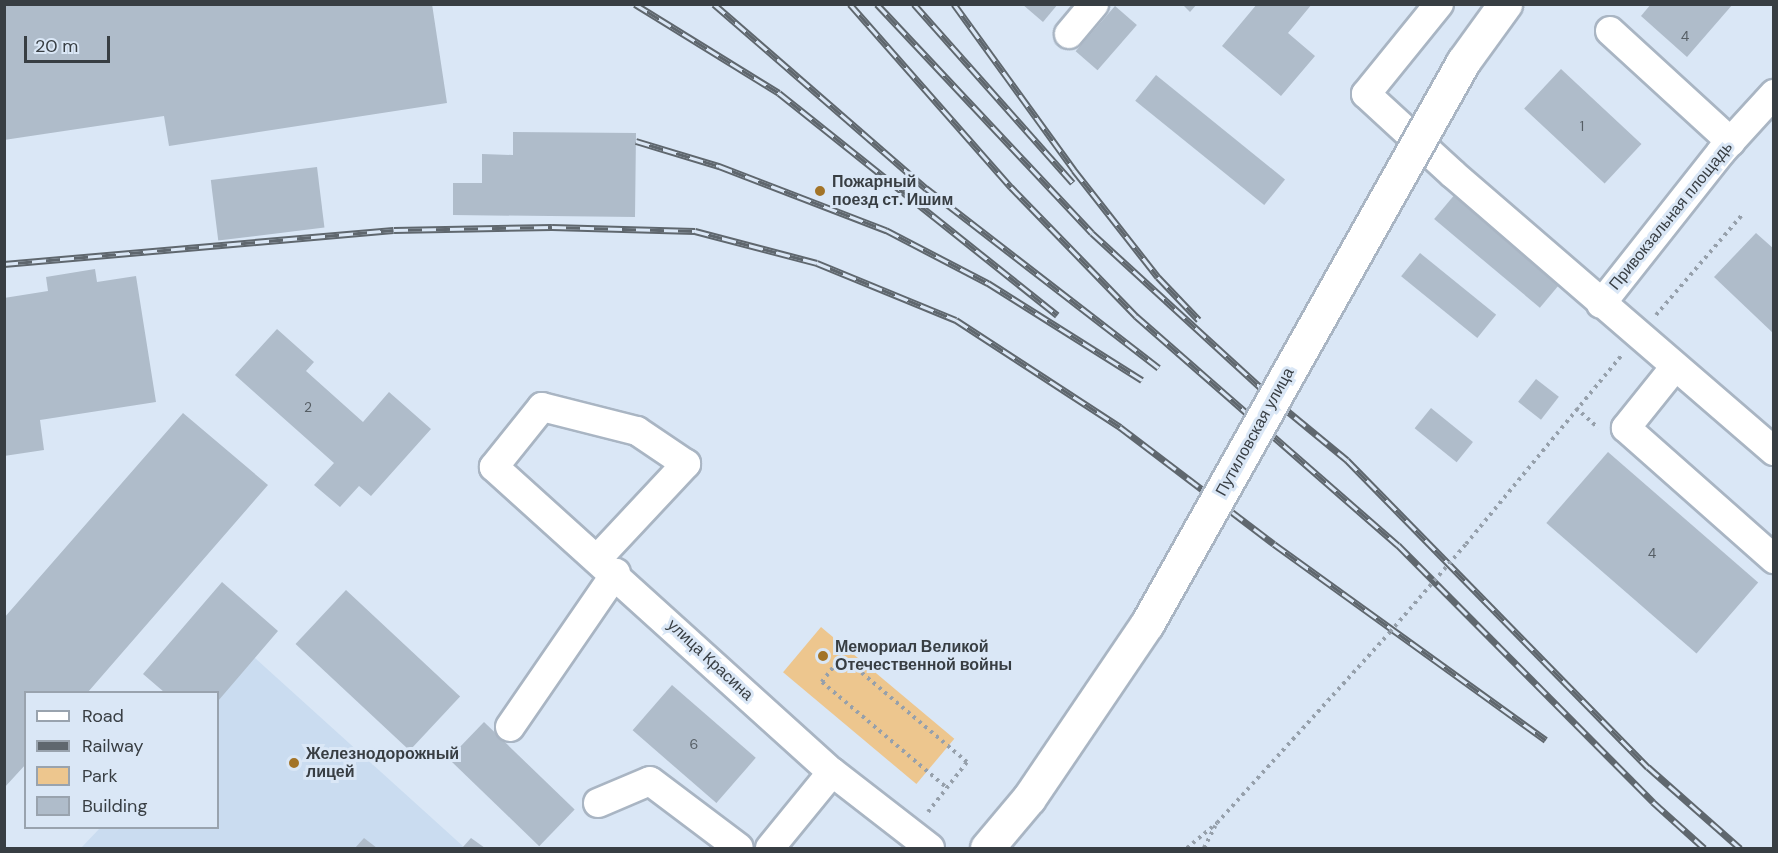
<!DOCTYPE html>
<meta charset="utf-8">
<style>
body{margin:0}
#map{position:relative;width:1778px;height:853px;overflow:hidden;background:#dae7f6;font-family:"DM Sans",sans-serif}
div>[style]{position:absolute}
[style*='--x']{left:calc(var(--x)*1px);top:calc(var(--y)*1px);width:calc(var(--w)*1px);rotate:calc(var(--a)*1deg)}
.built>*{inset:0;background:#cadcf0}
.green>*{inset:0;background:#edc68e;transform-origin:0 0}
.building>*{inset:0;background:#afbcca;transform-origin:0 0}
.path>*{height:4px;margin-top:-2px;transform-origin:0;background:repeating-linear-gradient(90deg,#96a0ab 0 3px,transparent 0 7.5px)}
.roads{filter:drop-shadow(2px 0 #a9b5c3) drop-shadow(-2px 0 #a9b5c3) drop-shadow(0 2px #a9b5c3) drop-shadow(0 -2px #a9b5c3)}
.minor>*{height:28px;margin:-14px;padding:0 14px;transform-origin:14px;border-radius:14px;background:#fff}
.rail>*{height:7px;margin-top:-3.5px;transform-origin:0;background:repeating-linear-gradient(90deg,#dae7f6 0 14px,#5f676e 0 28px);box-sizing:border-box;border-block:2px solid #5f676e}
.path-bridge>*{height:4px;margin-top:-2px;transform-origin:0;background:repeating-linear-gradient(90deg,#96a0ab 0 3px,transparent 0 7.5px)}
.bridges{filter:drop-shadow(2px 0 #a9b5c3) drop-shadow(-2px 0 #a9b5c3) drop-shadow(0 2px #a9b5c3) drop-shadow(0 -2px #a9b5c3)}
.major-bridge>*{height:33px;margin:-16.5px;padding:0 16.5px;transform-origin:16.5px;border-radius:16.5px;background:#fff}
.dots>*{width:16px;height:16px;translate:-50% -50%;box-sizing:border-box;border:3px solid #dae7f6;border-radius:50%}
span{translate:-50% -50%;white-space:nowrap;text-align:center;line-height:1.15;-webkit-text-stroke:6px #dae7f6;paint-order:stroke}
.number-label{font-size:14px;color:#565e65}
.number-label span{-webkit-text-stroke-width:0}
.poi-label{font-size:16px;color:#383e43;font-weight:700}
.left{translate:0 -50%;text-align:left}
.street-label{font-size:16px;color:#383e43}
.frame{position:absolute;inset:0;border:6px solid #383e43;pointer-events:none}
.legend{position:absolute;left:24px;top:691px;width:195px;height:138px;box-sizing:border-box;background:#dae7f6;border:2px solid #99a3ae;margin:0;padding:8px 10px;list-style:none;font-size:18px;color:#383e43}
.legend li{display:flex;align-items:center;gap:12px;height:30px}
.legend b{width:30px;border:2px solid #99a3ae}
.scale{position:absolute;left:24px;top:36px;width:86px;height:27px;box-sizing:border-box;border:3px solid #383e43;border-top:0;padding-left:8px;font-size:18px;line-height:21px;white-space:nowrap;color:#383e43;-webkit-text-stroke:4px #dae7f6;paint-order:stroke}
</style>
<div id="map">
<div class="built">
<i style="clip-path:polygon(255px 658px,465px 848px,81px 848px,100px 828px,218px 828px,218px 699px)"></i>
</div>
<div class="green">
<i style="left:821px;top:627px;width:174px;height:59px;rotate:40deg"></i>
</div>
<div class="building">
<i style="clip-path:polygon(4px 4px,432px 4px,447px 103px,169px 146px,164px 116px,4px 140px)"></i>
<i style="clip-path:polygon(1022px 4px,1058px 4px,1043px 22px)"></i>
<i style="clip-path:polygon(1182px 4px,1197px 4px,1190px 12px)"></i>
<i style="clip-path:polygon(1257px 4px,1312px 4px,1288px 33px,1315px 56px,1281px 96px,1222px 46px)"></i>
<i style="clip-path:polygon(1651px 4px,1733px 4px,1687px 57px,1641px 16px)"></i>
<i style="left:1115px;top:6px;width:29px;height:60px;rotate:41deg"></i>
<i style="left:1561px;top:69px;width:110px;height:54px;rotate:43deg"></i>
<i style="left:1156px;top:75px;width:166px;height:33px;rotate:39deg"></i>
<i style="clip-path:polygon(513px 132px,636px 133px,635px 217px,453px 215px,453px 183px,482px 183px,482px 154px,513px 155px)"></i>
<i style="left:317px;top:167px;width:61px;height:107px;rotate:83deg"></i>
<i style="left:1456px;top:193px;width:138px;height:34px;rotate:40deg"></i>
<i style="clip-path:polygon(1756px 233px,1774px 249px,1774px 334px,1714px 277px)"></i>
<i style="left:1420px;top:253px;width:98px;height:30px;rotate:39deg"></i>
<i style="clip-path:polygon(95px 269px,97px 282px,136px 276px,156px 402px,40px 420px,44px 450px,4px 456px,4px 298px,48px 291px,46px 277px)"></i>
<i style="clip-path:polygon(277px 329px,314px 362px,306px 371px,363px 422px,389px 392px,431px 429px,371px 496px,359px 486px,340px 507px,314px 485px,334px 463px,235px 375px)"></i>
<i style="left:1536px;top:379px;width:29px;height:29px;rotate:38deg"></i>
<i style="left:1431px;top:408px;width:54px;height:26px;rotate:39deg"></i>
<i style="clip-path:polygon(183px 413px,268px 485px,88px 692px,26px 692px,26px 764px,4px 788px,4px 618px)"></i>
<i style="left:1608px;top:452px;width:199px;height:94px;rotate:41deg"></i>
<i style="clip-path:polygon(222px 582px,278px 631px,218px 701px,218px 692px,164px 692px,143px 674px)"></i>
<i style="left:346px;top:590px;width:156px;height:74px;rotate:43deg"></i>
<i style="left:672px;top:685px;width:111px;height:60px;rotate:41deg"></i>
<i style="left:484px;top:722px;width:126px;height:51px;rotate:44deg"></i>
<i style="clip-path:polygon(364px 838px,377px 848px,355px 848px)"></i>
<i style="clip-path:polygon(471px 838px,485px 848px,462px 848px)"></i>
</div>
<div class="path">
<i style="--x:1656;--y:315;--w:133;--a:-49.3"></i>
<i style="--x:1576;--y:408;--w:30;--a:42"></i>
<i style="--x:1466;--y:544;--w:245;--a:-50.5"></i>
<i style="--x:928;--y:812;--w:63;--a:-52"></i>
<i style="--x:967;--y:762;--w:164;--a:-139.7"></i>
<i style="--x:842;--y:656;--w:33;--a:128"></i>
<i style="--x:822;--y:682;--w:164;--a:40.3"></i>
<i style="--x:1187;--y:848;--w:39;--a:-40"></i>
<i style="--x:1217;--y:823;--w:258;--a:-47.8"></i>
<i style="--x:1204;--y:848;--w:25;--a:-63"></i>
</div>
<div class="roads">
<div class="minor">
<i style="--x:1439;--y:4;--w:116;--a:129"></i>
<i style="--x:1366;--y:94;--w:118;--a:42.6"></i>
<i style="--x:1453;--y:174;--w:424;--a:40.8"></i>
<i style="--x:1610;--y:31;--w:164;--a:42.5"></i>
<i style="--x:1069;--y:34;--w:39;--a:-50"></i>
<i style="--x:1601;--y:304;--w:194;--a:-51.7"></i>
<i style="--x:1721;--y:152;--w:79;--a:-47.6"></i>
<i style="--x:1674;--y:368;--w:77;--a:128.7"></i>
<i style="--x:1626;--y:428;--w:198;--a:41.5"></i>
<i style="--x:598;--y:558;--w:129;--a:-46.9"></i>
<i style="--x:686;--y:464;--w:59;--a:-146"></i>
<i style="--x:637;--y:431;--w:98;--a:-165.8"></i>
<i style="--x:542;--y:407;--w:77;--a:128.7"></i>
<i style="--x:494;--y:467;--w:455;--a:42.1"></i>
<i style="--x:832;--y:772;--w:124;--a:37.8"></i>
<i style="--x:510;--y:727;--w:187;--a:-55.5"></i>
<i style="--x:598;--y:803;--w:56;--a:-22.9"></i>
<i style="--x:650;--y:781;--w:111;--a:37"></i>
<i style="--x:770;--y:848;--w:98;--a:-50.8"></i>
</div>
</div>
<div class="rail">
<i style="--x:635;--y:4;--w:169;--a:31.7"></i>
<i style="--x:779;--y:93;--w:356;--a:38.6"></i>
<i style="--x:714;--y:4;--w:281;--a:41"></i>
<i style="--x:926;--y:188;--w:294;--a:37.7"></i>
<i style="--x:850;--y:4;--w:244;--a:48.7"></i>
<i style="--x:1011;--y:187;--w:180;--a:45.9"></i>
<i style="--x:1136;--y:316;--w:348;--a:41.2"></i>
<i style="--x:1398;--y:545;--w:362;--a:45.2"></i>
<i style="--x:1653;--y:802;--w:69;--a:42"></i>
<i style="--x:877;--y:4;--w:314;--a:46.8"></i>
<i style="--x:1092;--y:233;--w:246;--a:42.5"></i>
<i style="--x:1273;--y:399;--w:96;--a:39.5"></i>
<i style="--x:1347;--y:460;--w:430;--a:45.6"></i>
<i style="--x:1648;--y:767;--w:123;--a:41.4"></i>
<i style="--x:914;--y:4;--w:239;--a:48.4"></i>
<i style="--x:954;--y:4;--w:205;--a:54.1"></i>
<i style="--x:1074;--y:170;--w:136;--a:51.9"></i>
<i style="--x:1158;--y:277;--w:59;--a:46.4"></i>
<i style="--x:636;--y:141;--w:87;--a:16.8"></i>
<i style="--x:719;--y:166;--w:179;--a:21"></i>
<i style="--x:886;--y:230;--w:115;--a:27.5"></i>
<i style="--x:988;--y:283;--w:182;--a:32.2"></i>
<i style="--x:4;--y:264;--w:391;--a:-5"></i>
<i style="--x:394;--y:230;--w:158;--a:-1.1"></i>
<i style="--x:552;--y:227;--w:143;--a:1.6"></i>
<i style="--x:695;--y:231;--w:126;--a:14.7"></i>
<i style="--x:817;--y:263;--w:150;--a:22.3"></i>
<i style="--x:956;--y:320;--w:196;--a:33.1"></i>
<i style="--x:1120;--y:427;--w:193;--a:37.2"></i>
<i style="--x:1274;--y:544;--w:335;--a:35.8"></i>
</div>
<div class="path-bridge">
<i style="--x:1390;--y:632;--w:116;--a:-49.2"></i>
</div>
<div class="bridges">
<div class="major-bridge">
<i style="--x:987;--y:848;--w:65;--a:-50"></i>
<i style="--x:1029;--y:798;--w:210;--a:-55.9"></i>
<i style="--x:1147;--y:624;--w:645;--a:-60.65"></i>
<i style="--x:1463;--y:62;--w:72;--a:-54.1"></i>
</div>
</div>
<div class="dots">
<i style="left:820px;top:191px;background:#a37427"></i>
<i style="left:823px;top:656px;background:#a37427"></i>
<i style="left:294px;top:763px;background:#a37427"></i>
</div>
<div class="number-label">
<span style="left:1685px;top:36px">4</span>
<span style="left:1582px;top:126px">1</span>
<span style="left:308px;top:407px">2</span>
<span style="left:1652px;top:553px">4</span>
<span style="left:694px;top:744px">6</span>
</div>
<div class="poi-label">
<span class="left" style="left:832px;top:191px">Пожарный<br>поезд ст. Ишим</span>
<span class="left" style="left:835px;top:656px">Мемориал Великой<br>Отечественной войны</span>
<span class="left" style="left:306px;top:763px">Железнодорожный<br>лицей</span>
</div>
<div class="street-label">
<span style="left:1671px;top:216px;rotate:-51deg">Привокзальная площадь</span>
<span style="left:1255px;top:432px;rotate:-61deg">Путиловская улица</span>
<span style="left:710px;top:660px;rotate:43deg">улица Красина</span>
</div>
<div class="frame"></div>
<ul class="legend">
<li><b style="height:8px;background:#fff"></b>Road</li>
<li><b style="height:8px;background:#5f676e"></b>Railway</li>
<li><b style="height:16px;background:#edc68e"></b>Park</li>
<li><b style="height:16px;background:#afbcca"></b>Building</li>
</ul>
<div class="scale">20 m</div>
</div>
